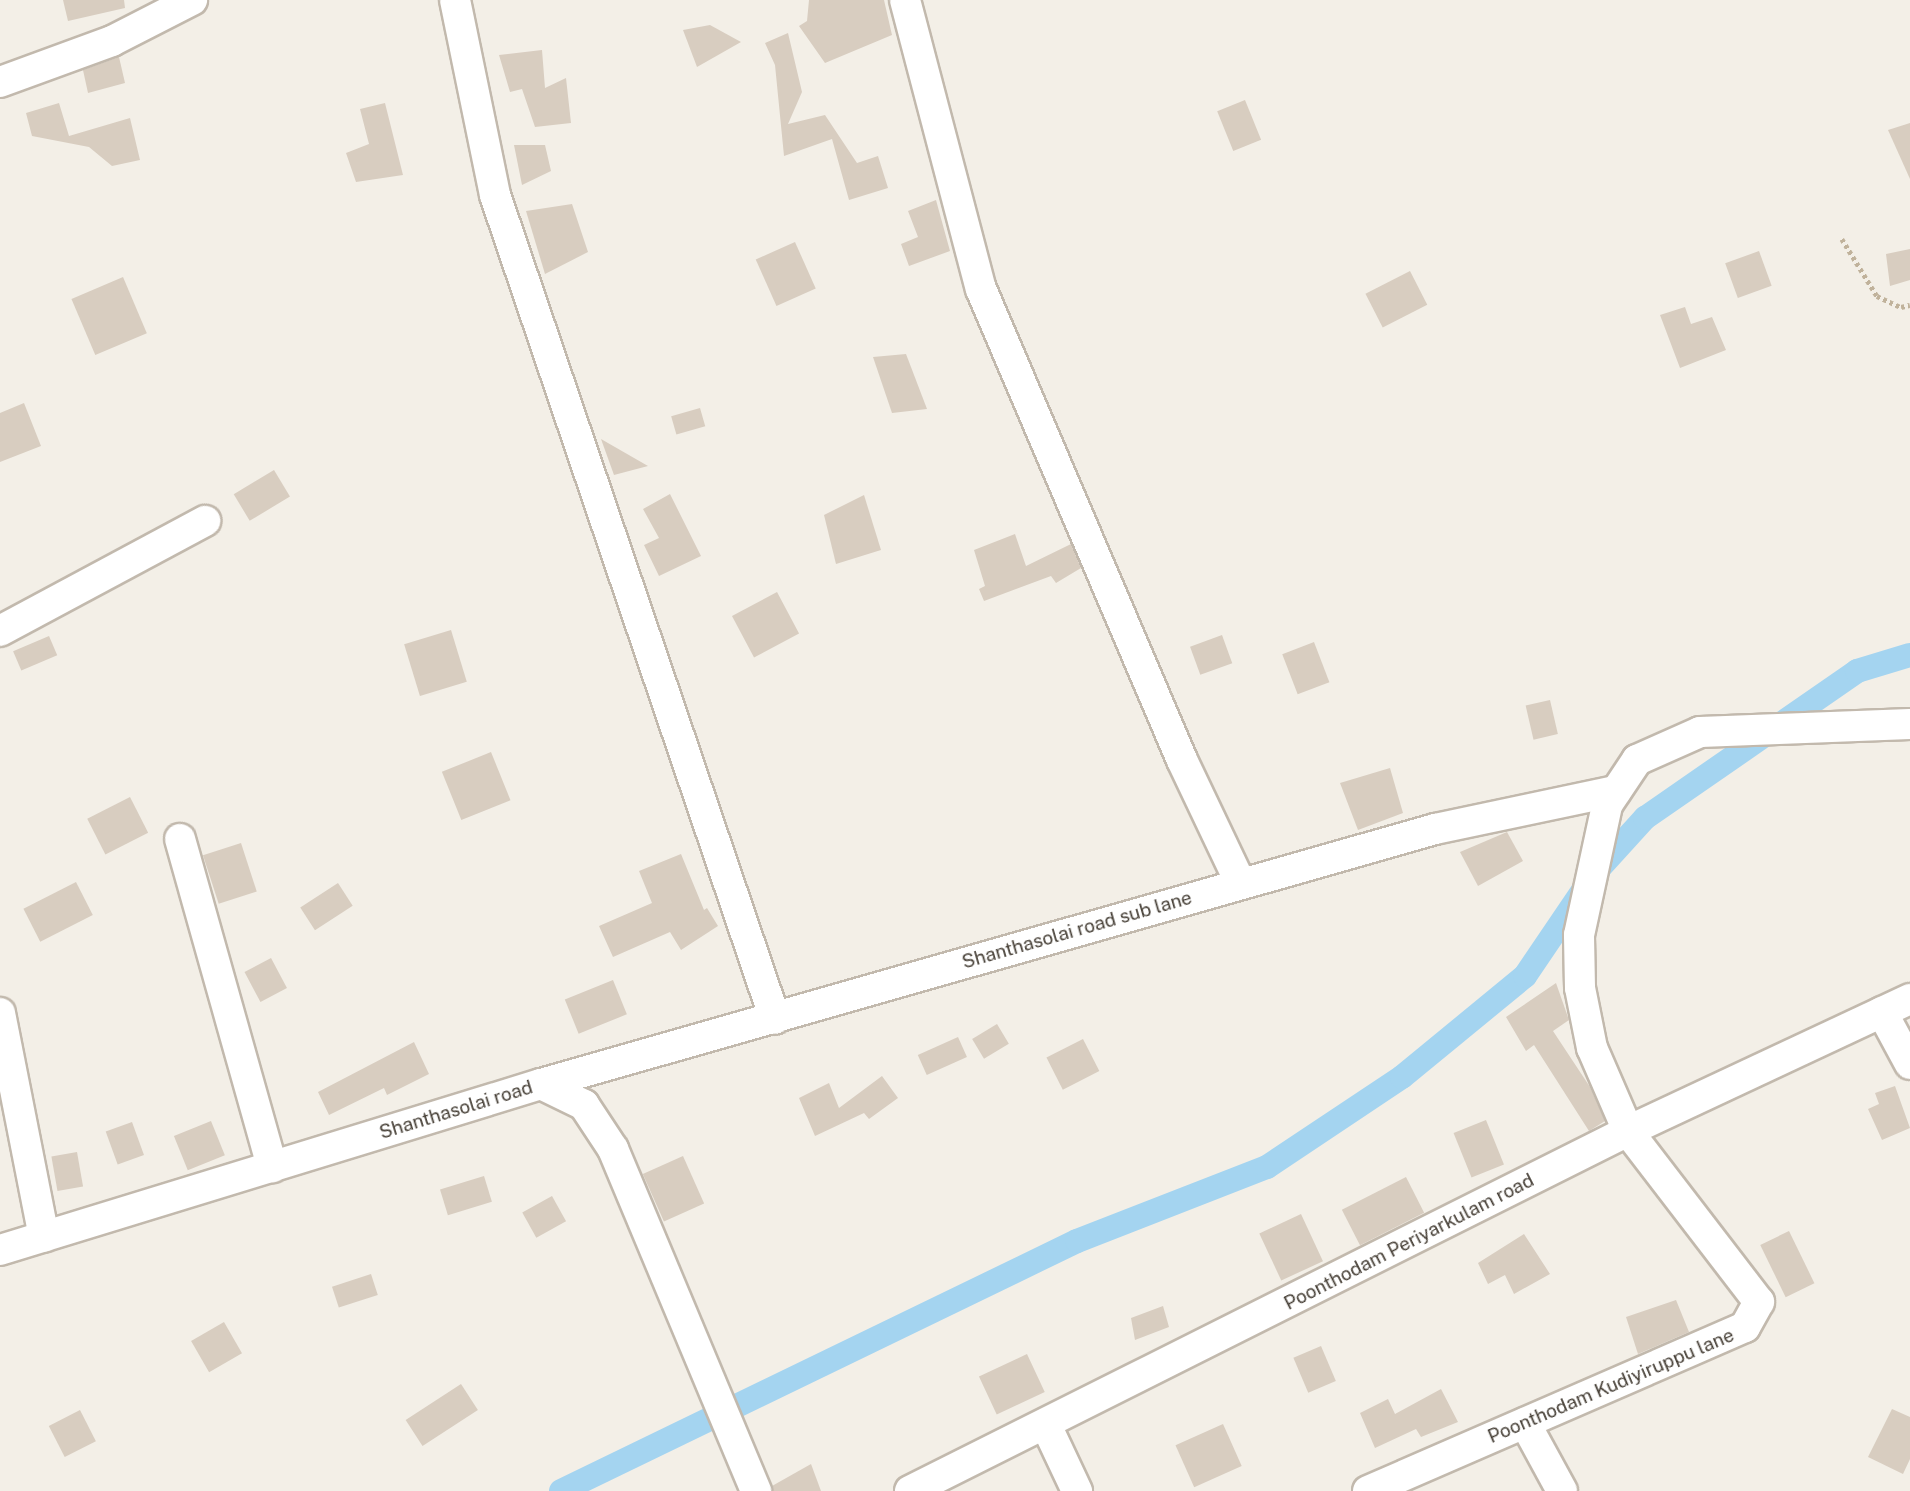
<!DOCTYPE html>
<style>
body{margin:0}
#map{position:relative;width:1910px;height:1491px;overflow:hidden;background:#f3efe7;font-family:"Public Sans",sans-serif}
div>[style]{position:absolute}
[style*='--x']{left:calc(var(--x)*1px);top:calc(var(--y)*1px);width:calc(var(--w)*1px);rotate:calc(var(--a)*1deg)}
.canal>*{height:24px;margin:-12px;padding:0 12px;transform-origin:12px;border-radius:12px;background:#a4d4f0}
.building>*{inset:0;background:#d8cdc0;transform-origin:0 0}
.path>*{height:4.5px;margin-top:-2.25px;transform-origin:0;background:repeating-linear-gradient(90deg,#c0b29b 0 3.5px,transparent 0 7px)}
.roads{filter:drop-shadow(2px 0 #c2b9ad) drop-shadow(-2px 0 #c2b9ad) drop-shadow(0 2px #c2b9ad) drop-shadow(0 -2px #c2b9ad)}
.minor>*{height:30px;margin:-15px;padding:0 15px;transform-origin:15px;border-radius:15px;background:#fff}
span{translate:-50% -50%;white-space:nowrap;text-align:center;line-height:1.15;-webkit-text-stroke:5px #fff;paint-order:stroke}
.street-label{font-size:19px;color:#463f36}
</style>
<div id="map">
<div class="canal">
<i style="--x:561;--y:1491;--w:573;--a:-25.85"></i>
<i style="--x:1077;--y:1241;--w:204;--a:-21.3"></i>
<i style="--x:1267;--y:1167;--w:162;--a:-33.7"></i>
<i style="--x:1402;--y:1077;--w:159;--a:-39.4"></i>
<i style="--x:1525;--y:976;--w:123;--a:-55.9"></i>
<i style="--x:1594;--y:874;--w:76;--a:-47.7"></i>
<i style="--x:1645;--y:818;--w:258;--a:-34.7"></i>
<i style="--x:1857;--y:671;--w:55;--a:-16.8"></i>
</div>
<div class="building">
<i style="clip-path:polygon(63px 0,124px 0,125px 8px,68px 21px)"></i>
<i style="clip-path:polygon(809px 0,884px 0,892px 35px,825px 63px,799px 26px,807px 21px)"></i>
<i style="clip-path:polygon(710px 25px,741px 42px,697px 67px,683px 30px)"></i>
<i style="clip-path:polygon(788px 33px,802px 92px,788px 124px,825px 115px,857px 163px,878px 156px,888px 188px,849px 200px,832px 139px,784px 156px,775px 65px,765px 43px)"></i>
<i style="clip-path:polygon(542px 50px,545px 88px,566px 78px,571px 123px,535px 127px,522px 89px,510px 92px,499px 55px)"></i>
<i style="clip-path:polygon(119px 57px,125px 83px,88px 93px,83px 70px)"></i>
<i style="left:1245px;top:100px;width:43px;height:30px;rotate:68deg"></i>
<i style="clip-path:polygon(59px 103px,69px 136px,130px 118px,140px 160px,112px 166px,89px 147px,32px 136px,26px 113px)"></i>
<i style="clip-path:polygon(385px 103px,403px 175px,356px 182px,346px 153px,369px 144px,360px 109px)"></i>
<i style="clip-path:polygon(1910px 123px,1910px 179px,1888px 130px)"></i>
<i style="clip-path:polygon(514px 145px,545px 145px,551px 171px,522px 185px)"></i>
<i style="clip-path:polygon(936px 200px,950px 251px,909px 266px,901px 244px,918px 237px,908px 211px)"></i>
<i style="clip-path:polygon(572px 204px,588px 252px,545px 274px,526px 211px)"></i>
<i style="left:795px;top:242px;width:51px;height:43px;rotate:66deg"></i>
<i style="clip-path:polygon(1910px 249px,1910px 280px,1890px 286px,1886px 254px)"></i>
<i style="left:1759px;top:251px;width:37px;height:36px;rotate:70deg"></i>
<i style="left:1410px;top:271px;width:38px;height:50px;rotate:63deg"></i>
<i style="left:123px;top:277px;width:61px;height:56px;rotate:67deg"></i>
<i style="clip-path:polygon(1685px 307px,1691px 324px,1712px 317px,1726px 350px,1680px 368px,1660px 315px)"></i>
<i style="clip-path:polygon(906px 354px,927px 409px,892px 413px,873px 357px)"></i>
<i style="clip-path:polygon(24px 403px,41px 446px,0 462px,0 413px)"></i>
<i style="left:700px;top:408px;width:19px;height:30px;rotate:74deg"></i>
<i style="clip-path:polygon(601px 439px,648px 466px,614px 475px)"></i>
<i style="left:274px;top:470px;width:31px;height:47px;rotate:59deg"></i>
<i style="clip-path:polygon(670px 494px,701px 556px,659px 576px,644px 545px,659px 538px,643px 509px)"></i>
<i style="clip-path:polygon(864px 495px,881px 550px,836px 564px,824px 515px)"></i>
<i style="clip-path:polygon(1015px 534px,1026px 566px,1071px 544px,1081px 568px,1056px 583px,1051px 576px,984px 601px,979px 589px,985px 586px,974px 550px)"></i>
<i style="left:777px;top:592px;width:47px;height:51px;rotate:62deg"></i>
<i style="left:451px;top:630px;width:54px;height:49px;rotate:73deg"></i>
<i style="left:1222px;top:635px;width:30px;height:34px;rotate:70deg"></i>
<i style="left:49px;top:636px;width:21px;height:39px;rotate:67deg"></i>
<i style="left:1314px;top:642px;width:43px;height:34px;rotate:69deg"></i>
<i style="left:1550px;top:700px;width:35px;height:25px;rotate:77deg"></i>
<i style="left:491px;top:752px;width:52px;height:53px;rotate:68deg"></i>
<i style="clip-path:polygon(1390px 768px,1403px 813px,1358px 830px,1340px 783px)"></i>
<i style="left:130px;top:797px;width:40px;height:48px;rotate:63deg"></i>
<i style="clip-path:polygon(1507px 832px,1523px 861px,1478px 886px,1460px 852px)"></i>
<i style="left:241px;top:843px;width:51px;height:40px;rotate:72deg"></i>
<i style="clip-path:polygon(681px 854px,704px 910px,707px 908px,718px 926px,681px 950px,670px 932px,613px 957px,599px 926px,652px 903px,639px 871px)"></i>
<i style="left:76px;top:882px;width:37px;height:59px;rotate:63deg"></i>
<i style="left:338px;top:883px;width:27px;height:45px;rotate:57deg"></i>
<i style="left:271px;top:958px;width:34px;height:30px;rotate:62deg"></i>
<i style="left:613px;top:980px;width:37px;height:52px;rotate:68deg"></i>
<i style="clip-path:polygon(1556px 983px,1569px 1020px,1553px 1031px,1590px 1087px,1605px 1121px,1589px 1131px,1534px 1045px,1526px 1051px,1506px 1017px)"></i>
<i style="left:997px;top:1024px;width:23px;height:29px;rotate:59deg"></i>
<i style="left:958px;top:1037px;width:22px;height:44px;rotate:66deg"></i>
<i style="left:1083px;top:1039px;width:36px;height:41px;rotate:63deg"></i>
<i style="clip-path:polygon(414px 1042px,429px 1074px,387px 1095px,384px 1088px,329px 1115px,318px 1092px)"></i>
<i style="clip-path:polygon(882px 1076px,898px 1098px,869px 1119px,864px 1113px,815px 1136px,799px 1098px,829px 1083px,839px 1108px)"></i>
<i style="clip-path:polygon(1895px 1086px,1910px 1128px,1882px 1140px,1868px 1109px,1879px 1104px,1875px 1093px)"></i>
<i style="left:1486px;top:1120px;width:48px;height:35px;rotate:68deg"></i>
<i style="left:211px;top:1121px;width:37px;height:40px;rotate:68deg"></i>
<i style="left:132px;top:1122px;width:35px;height:28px;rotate:70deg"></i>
<i style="left:77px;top:1152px;width:35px;height:26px;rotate:80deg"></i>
<i style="left:683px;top:1156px;width:52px;height:44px;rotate:66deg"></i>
<i style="left:484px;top:1176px;width:27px;height:46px;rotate:73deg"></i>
<i style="left:1406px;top:1177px;width:40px;height:72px;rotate:63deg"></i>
<i style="left:552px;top:1196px;width:29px;height:34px;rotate:61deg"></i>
<i style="left:1301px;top:1214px;width:52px;height:46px;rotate:65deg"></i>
<i style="left:1789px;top:1231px;width:58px;height:32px;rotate:64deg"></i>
<i style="clip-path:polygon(1524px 1234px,1550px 1274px,1514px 1294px,1505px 1275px,1488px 1284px,1478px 1263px)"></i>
<i style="left:371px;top:1274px;width:22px;height:41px;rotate:72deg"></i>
<i style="clip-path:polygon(1676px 1300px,1689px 1332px,1638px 1354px,1626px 1317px)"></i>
<i style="clip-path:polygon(1163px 1306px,1169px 1327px,1135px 1340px,1131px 1318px)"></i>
<i style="left:224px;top:1322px;width:36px;height:38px;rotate:60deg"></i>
<i style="left:1321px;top:1346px;width:38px;height:30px;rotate:67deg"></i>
<i style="left:1027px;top:1354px;width:42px;height:53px;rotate:65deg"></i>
<i style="left:461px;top:1384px;width:31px;height:66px;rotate:57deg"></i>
<i style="clip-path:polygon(1441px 1389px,1458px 1422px,1421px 1437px,1416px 1429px,1375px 1448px,1360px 1413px,1388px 1399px,1395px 1414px)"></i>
<i style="clip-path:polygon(1892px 1409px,1910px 1417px,1910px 1459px,1903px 1474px,1868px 1457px)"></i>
<i style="left:80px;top:1410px;width:35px;height:35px;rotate:63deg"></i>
<i style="left:1223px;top:1424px;width:46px;height:52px;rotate:66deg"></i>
<i style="clip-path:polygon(811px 1464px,821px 1491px,773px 1491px,772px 1486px)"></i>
</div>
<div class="path">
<i style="--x:1842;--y:239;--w:67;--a:58.4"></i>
<i style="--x:1877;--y:296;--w:26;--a:25"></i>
<i style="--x:1901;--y:307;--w:9;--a:-13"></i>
</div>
<div class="roads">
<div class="minor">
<i style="--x:455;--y:0;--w:199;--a:78.4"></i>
<i style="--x:495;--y:195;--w:870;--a:71.23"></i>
<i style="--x:905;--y:0;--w:299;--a:75.3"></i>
<i style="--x:981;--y:289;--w:512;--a:66.89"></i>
<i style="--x:1182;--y:760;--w:135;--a:64.6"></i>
<i style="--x:0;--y:82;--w:119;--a:-20.1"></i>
<i style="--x:112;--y:41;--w:90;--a:-27.1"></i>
<i style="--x:0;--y:631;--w:233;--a:-28.2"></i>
<i style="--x:180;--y:839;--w:341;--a:74.3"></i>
<i style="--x:1882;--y:1012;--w:59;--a:61.7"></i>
<i style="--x:0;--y:1013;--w:228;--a:78.9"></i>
<i style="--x:541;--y:1084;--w:930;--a:-15.92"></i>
<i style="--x:1435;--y:829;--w:185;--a:-11.9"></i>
<i style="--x:0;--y:1250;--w:566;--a:-17.06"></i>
<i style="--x:541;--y:1084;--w:48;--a:26"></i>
<i style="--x:584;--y:1105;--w:53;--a:56.6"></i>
<i style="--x:613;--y:1149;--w:371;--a:67.3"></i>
<i style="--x:1525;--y:1423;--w:77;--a:61.4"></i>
<i style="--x:1046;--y:1425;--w:73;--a:64.8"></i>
<i style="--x:910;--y:1491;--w:803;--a:-26.63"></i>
<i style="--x:1628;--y:1131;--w:311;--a:-25.1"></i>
<i style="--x:1368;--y:1491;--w:411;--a:-23.5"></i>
<i style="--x:1745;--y:1327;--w:29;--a:-61"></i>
<i style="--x:1759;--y:1302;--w:215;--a:-127.5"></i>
<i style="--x:1628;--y:1131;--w:90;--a:-113.4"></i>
<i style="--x:1592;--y:1048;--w:61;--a:-101.3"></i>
<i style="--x:1580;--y:988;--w:53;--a:-91.1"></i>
<i style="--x:1579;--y:935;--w:133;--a:-77.8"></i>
<i style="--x:1607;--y:805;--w:54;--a:-56.3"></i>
<i style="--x:1637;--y:760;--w:69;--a:-24"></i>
<i style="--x:1700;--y:732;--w:210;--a:-2.2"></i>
</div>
</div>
<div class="street-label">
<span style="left:1077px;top:930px;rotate:-16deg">Shanthasolai road sub lane</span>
<span style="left:456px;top:1110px;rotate:-17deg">Shanthasolai road</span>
<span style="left:1409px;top:1242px;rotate:-27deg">Poonthodam Periyarkulam road</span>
<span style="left:1611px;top:1386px;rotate:-23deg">Poonthodam Kudiyiruppu lane</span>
</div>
</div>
